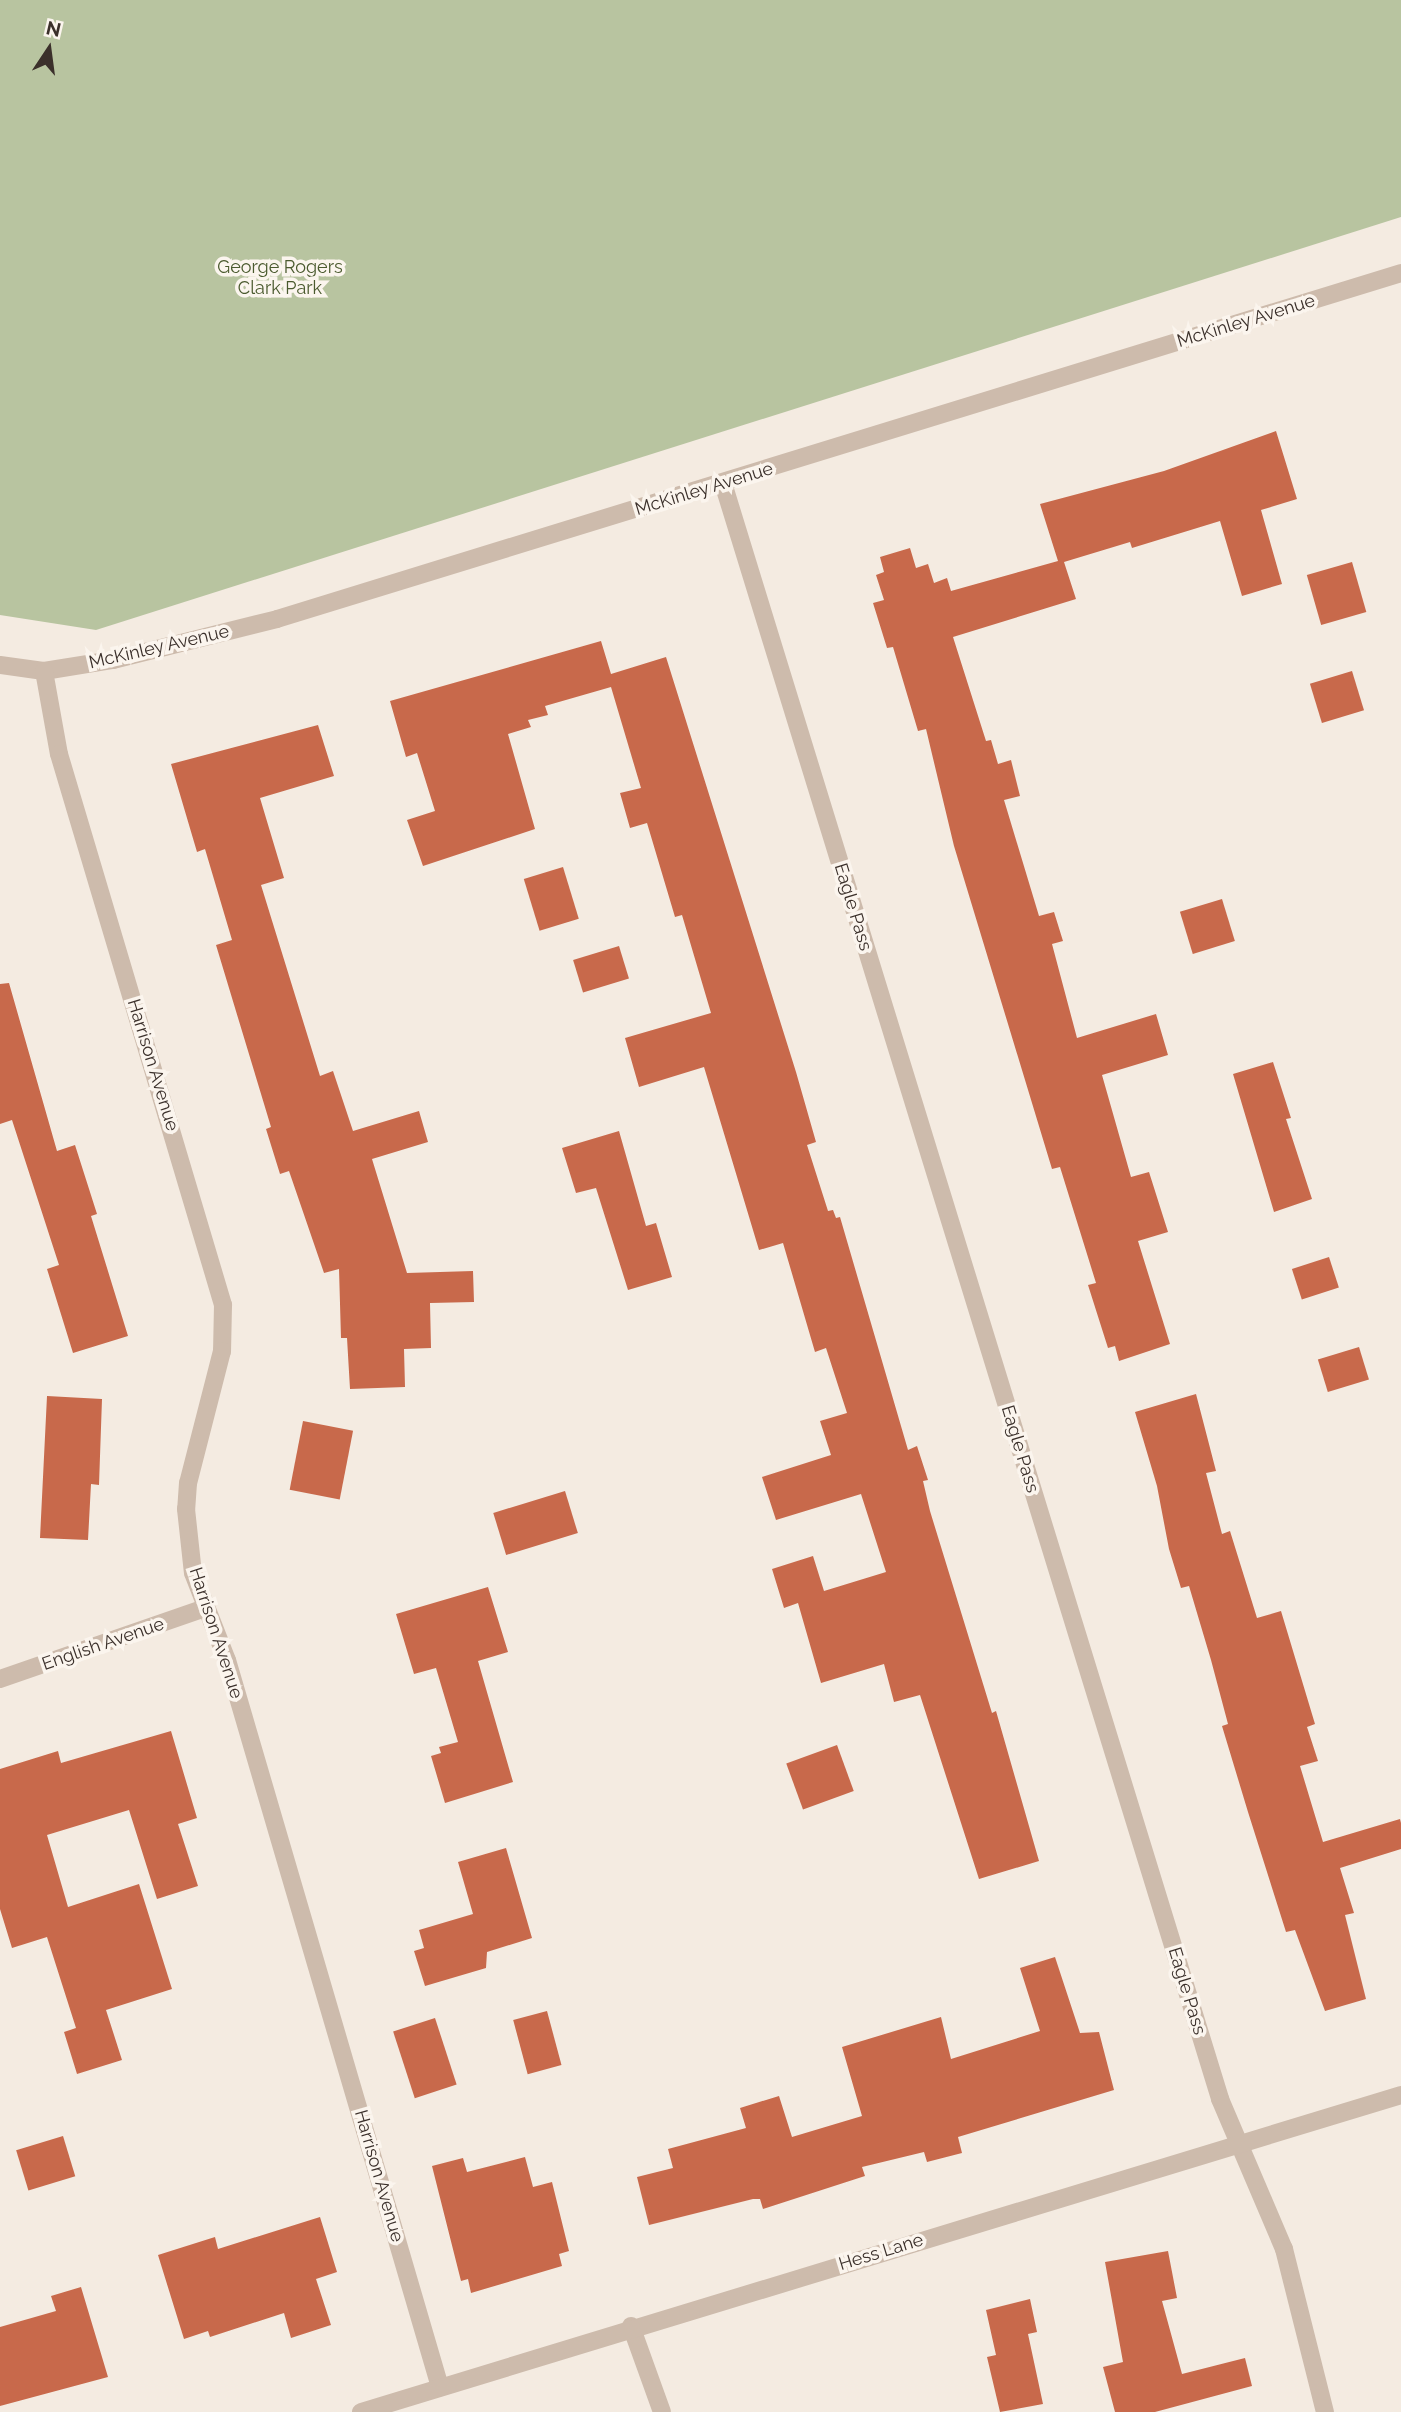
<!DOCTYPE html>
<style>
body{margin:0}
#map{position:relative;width:1401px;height:2412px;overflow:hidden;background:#f4ebe1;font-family:Raleway,sans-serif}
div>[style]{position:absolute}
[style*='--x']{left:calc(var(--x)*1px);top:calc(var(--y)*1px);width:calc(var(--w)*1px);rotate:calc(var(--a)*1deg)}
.green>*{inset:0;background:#b8c4a0}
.building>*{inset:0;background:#c8694b;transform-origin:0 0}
.street>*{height:18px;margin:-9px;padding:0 9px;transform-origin:9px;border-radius:9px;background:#cdbbac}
span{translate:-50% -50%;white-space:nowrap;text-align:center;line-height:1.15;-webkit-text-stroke:7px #fbf5ee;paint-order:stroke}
.park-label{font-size:18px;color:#4a5a2e}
.street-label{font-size:18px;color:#3b302b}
.north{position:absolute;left:14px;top:14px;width:70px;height:70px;-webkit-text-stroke:5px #fbf5ee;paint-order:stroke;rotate:13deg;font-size:19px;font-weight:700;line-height:28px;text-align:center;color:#3b302b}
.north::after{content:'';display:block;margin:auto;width:24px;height:32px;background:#3b302b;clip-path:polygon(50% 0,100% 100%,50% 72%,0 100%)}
</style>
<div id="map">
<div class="green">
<i style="clip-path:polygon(0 0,1401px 0,1401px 217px,96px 630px,0 615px)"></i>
</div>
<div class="building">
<i style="clip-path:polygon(1276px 431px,1297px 499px,1261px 510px,1282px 584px,1242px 596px,1220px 521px,1132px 548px,1130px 542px,1064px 562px,1076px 599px,953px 637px,986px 741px,991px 740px,998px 764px,1011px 760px,1020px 796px,1004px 800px,1039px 916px,1054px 912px,1063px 941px,1052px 944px,1077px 1038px,1156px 1014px,1168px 1055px,1102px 1075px,1131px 1177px,1149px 1172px,1168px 1232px,1138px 1241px,1170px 1344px,1119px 1361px,1115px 1346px,1108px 1348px,1088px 1285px,1096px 1283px,1060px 1167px,1052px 1169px,954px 846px,926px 729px,918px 731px,893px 647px,887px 648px,873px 603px,884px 600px,876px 575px,884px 572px,880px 557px,910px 548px,916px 568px,928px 564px,934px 583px,947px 578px,951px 591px,1058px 561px,1040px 504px,1164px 471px)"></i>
<i style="left:1352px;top:562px;width:52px;height:47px;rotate:74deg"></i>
<i style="clip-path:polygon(601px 641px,611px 674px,666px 657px,796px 1072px,816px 1142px,807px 1145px,828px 1211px,833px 1210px,836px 1218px,840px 1217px,908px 1450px,917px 1446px,928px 1480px,923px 1481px,930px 1511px,992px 1713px,996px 1711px,1039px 1861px,979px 1879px,920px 1695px,894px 1702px,884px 1664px,821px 1683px,798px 1603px,784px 1608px,772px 1569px,813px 1556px,824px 1591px,886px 1572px,861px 1494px,776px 1520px,762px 1477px,831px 1455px,820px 1421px,847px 1413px,826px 1348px,815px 1352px,783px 1243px,759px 1250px,704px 1067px,639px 1087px,625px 1038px,711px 1013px,682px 915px,675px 917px,647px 823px,630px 828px,620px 793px,641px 788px,611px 687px,545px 706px,548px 715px,528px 720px,531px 727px,508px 734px,535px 829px,423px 866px,407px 820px,435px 811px,417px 753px,406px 757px,390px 701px)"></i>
<i style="left:1352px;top:671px;width:41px;height:44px;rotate:73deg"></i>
<i style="clip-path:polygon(318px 725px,334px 776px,260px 798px,284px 878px,261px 885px,320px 1076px,333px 1071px,353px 1131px,419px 1111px,428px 1142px,372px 1159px,407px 1273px,473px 1271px,474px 1302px,430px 1303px,431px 1348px,404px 1349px,405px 1387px,350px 1389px,347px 1338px,341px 1338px,339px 1269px,324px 1273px,289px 1171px,280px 1174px,266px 1129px,271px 1127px,216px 945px,232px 940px,205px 849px,197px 852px,171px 764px)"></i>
<i style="left:563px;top:867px;width:54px;height:41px;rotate:73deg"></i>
<i style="left:1222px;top:899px;width:44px;height:44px;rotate:73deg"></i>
<i style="left:619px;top:946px;width:34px;height:48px;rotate:73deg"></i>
<i style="clip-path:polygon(9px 983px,57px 1151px,75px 1145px,97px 1214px,91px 1216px,128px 1336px,73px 1353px,47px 1269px,59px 1265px,12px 1120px,0 1124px,0 984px)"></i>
<i style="clip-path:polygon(1273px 1062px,1291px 1118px,1286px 1119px,1312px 1199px,1274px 1212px,1233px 1074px)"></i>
<i style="clip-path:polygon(619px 1131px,646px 1226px,656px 1223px,672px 1277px,628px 1290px,596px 1188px,576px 1193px,562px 1148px)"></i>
<i style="left:1329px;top:1257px;width:32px;height:39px;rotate:72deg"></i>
<i style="left:1359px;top:1347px;width:34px;height:43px;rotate:73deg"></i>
<i style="clip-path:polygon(1196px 1394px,1216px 1471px,1206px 1473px,1222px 1534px,1230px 1531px,1257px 1618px,1281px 1611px,1315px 1724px,1307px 1727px,1318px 1761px,1300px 1766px,1323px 1842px,1400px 1819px,1401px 1823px,1401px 1849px,1340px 1868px,1354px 1913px,1345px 1915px,1366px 1999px,1325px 2011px,1295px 1930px,1286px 1932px,1248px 1812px,1222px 1726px,1228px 1724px,1211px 1660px,1189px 1586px,1181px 1588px,1169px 1549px,1157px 1486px,1135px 1412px)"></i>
<i style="clip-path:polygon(47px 1396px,102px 1399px,99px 1485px,91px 1484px,88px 1540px,40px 1538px)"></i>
<i style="left:303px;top:1421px;width:51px;height:70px;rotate:11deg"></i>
<i style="left:565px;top:1491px;width:44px;height:75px;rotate:73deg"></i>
<i style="clip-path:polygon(488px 1587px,508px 1652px,478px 1661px,513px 1782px,445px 1803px,431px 1756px,441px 1753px,439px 1747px,458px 1742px,436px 1668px,414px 1674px,396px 1614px)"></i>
<i style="clip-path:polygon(171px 1731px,197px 1818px,178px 1824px,198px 1886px,157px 1899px,129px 1810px,47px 1835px,68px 1907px,139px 1884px,172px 1989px,106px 2010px,122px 2060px,77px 2074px,64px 2032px,76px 2028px,47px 1937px,12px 1948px,0 1909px,0 1769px,58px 1751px,61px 1763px)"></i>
<i style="left:837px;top:1745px;width:49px;height:54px;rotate:70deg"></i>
<i style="clip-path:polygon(506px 1848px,532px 1938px,487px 1952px,486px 1968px,425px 1986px,414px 1951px,424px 1948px,419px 1930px,473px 1914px,458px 1862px)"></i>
<i style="clip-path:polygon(1055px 1957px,1080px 2033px,1099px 2032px,1114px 2090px,958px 2137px,962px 2153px,927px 2162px,924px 2152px,862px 2167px,865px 2176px,763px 2209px,760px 2199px,753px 2199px,649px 2225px,637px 2177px,673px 2168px,668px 2149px,746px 2128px,740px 2108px,779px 2096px,792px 2137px,862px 2116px,842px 2047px,941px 2017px,951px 2059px,1040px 2031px,1020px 1968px)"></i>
<i style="left:547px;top:2011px;width:56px;height:35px;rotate:75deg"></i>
<i style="left:435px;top:2018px;width:70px;height:44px;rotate:72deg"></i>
<i style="left:63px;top:2136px;width:42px;height:49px;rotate:73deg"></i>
<i style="clip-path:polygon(525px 2157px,533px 2187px,552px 2182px,569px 2251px,559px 2254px,562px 2266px,471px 2293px,468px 2279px,461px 2281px,432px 2166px,463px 2158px,467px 2172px)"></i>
<i style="clip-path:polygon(320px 2217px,337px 2272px,316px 2279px,331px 2325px,291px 2338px,284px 2313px,210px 2337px,208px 2331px,184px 2339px,158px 2255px,215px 2237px,218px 2249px)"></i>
<i style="clip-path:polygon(1168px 2251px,1177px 2298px,1162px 2301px,1182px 2374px,1245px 2358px,1252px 2386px,1155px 2412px,1115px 2412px,1103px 2367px,1123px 2362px,1105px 2262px)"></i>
<i style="clip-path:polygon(81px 2287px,108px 2377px,0 2406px,0 2327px,56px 2311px,51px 2296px)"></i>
<i style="clip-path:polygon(1030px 2299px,1037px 2332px,1028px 2334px,1043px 2404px,1000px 2412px,987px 2357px,996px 2355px,986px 2310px)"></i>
</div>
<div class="street">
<i style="--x:723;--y:483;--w:1691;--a:72.9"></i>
<i style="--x:1220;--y:2099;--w:163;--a:66.9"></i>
<i style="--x:1284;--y:2249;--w:168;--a:75.9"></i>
<i style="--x:0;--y:665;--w:44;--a:7.8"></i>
<i style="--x:44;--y:671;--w:70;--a:-9.1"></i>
<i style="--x:113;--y:660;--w:169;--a:-14"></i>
<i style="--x:277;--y:619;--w:1176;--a:-17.11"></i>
<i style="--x:44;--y:671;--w:84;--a:79.8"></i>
<i style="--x:59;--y:754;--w:575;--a:73.42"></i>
<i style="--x:223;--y:1305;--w:46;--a:91.2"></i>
<i style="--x:222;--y:1351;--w:136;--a:104.4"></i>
<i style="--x:188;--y:1483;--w:26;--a:94"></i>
<i style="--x:186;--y:1509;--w:64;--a:83.8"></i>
<i style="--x:193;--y:1573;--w:93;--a:68.7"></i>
<i style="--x:227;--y:1660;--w:758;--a:73.67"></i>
<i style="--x:0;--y:1679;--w:217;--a:-19.1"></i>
<i style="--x:631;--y:2326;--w:91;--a:70.2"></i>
<i style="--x:361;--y:2412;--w:1087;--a:-16.95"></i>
</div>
<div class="park-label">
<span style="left:280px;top:278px">George Rogers<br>Clark Park</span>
</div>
<div class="street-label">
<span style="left:1246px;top:321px;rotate:-17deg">McKinley Avenue</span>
<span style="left:704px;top:489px;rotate:-17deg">McKinley Avenue</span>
<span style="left:159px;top:647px;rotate:-13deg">McKinley Avenue</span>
<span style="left:853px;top:907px;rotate:73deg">Eagle Pass</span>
<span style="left:153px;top:1065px;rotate:73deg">Harrison Avenue</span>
<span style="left:1020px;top:1449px;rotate:73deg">Eagle Pass</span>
<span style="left:216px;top:1633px;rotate:72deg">Harrison Avenue</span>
<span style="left:103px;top:1644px;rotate:-19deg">English Avenue</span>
<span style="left:1187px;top:1991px;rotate:73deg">Eagle Pass</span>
<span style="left:379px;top:2176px;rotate:74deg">Harrison Avenue</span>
<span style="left:881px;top:2252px;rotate:-17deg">Hess Lane</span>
</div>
<div class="north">N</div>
</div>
